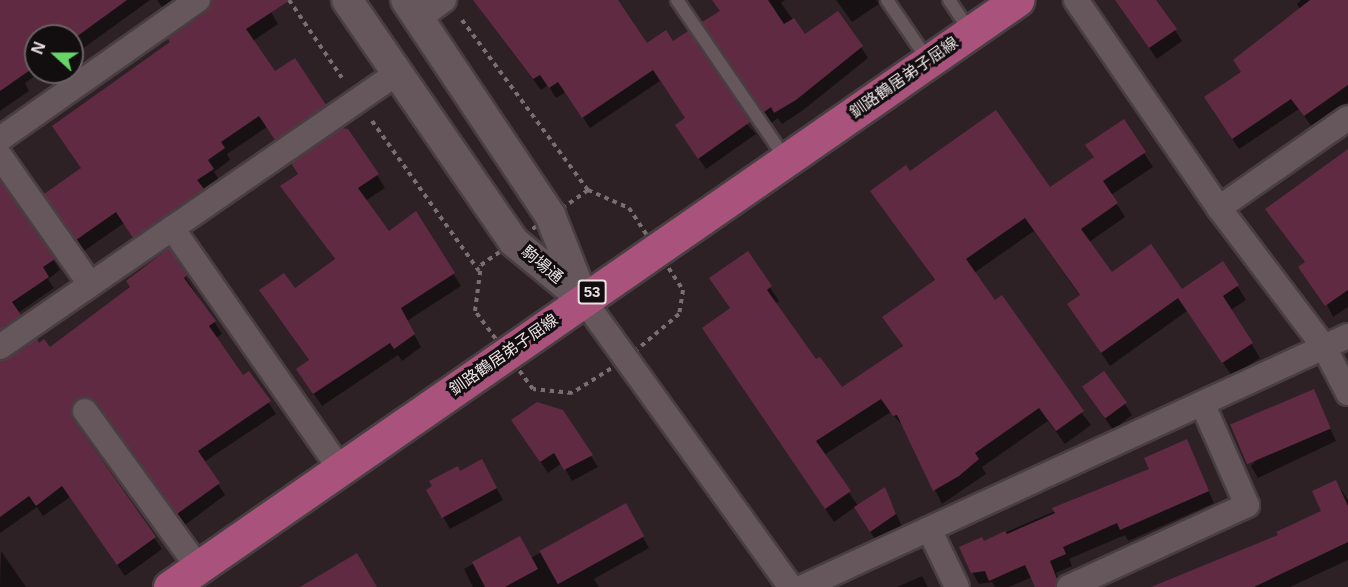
<!DOCTYPE html>
<meta charset="utf-8">
<style>
body{margin:0}
#map{position:relative;width:1348px;height:587px;overflow:hidden;background:#2e2126;font-family:Arial,"Noto Sans JP",sans-serif}
div>[style]{position:absolute}
[style*='--x']{left:calc(var(--x)*1px);top:calc(var(--y)*1px);width:calc(var(--w)*1px);rotate:calc(var(--a)*1deg)}
.shadow>*{inset:0;background:#0007}
.building>*{inset:0;background:#612a43;transform-origin:0 0}
.path>*{height:4px;margin-top:-2px;transform-origin:0;background:repeating-linear-gradient(90deg,#7a6e73 0 4.5px,transparent 0 9px)}
.roads{filter:drop-shadow(2px 0 #493e42) drop-shadow(-2px 0 #493e42) drop-shadow(0 2px #493e42) drop-shadow(0 -2px #493e42)}
.service>*{height:12px;margin:-6px;padding:0 6px;transform-origin:6px;border-radius:6px;background:#65575c}
.minor>*{height:24px;margin:-12px;padding:0 12px;transform-origin:12px;border-radius:12px;background:#65575c}
.tertiary>*{height:30px;margin:-15px;padding:0 15px;transform-origin:15px;border-radius:15px;background:#65575c}
.primary>*{height:33px;margin:-16.5px;padding:0 16.5px;transform-origin:16.5px;border-radius:16.5px;background:#a9537c}
span{translate:-50% -50%;white-space:nowrap;text-align:center;line-height:1.15;-webkit-text-stroke:6px #120d0f;paint-order:stroke}
.shield-label span{padding:2px 4px;background:#120d0f;border:2px solid;border-radius:4px;-webkit-text-stroke-width:0}
.shield-label{font-size:15px;color:#eae1e4;font-weight:700}
.street-label{font-size:16px;color:#eae1e4}
.north{position:absolute;left:24px;top:24px;width:60px;height:60px;box-sizing:border-box;background:#120d0f;border:2px solid #686264;border-radius:50%;rotate:291deg;font-size:16px;font-weight:700;line-height:24px;text-align:center;color:#eae1e4}
.north::after{content:'';display:block;margin:auto;width:21px;height:27px;background:#66d467;clip-path:polygon(50% 0,100% 100%,50% 72%,0 100%)}
</style>
<div id="map">
<div class="shadow">
<i style="clip-path:polygon(0 0,150px 0,74px 55px,72px 36px,36px 36px,36px 72px,40px 72px,25px 83px,29px 91px,0 111px)"></i>
<i style="clip-path:polygon(157px 0,199px 0,170px 18px)"></i>
<i style="clip-path:polygon(225px 0,264px 0,278px 24px,253px 41px,275px 74px,325px 105px,332px 117px,283px 151px,267px 127px,227px 154px,230px 160px,214px 172px,220px 181px,141px 248px,124px 223px,84px 251px,53px 206px,172px 43px,170px 39px)"></i>
<i style="clip-path:polygon(479px 0,616px 0,647px 45px,673px 43px,756px 134px,706px 169px,684px 137px,686px 119px,660px 81px,590px 128px,566px 92px,556px 98px,548px 85px,541px 90px,483px 13px,476px 2px)"></i>
<i style="clip-path:polygon(714px 0,785px 0,781px 3px,805px 36px,861px 47px,868px 58px,802px 111px,782px 124px,778px 118px,771px 123px,711px 34px,721px 12px)"></i>
<i style="clip-path:polygon(836px 0,876px 0,879px 4px,852px 22px)"></i>
<i style="clip-path:polygon(1122px 0,1155px 0,1182px 41px,1157px 59px,1125px 14px)"></i>
<i style="clip-path:polygon(1301px 0,1345px 0,1348px 5px,1348px 102px,1312px 127px,1299px 109px,1239px 149px,1212px 109px,1300px 9px,1297px 4px)"></i>
<i style="clip-path:polygon(1123px 121px,1153px 167px,1111px 195px,1125px 217px,1089px 242px,1112px 274px,1182px 291px,1223px 263px,1246px 300px,1231px 310px,1260px 358px,1232px 376px,1187px 311px,1110px 366px,1068px 305px,1080px 296px,1034px 231px,974px 273px,1091px 425px,1065px 444px,1048px 421px,982px 467px,986px 474px,942px 504px,905px 429px,891px 412px,824px 455px,858px 506px,884px 489px,902px 526px,877px 543px,855px 507px,834px 522px,704px 328px,731px 309px,711px 278px,747px 253px,779px 301px,775px 304px,816px 362px,842px 389px,903px 347px,884px 318px,935px 281px,872px 191px,910px 173px,1050px 189px,1095px 158px,1087px 146px)"></i>
<i style="clip-path:polygon(1348px 150px,1348px 307px,1333px 317px,1278px 200px)"></i>
<i style="clip-path:polygon(377px 175px,385px 188px,365px 201px,388px 233px,415px 213px,461px 286px,407px 321px,421px 347px,402px 361px,398px 355px,322px 406px,306px 382px,310px 362px,261px 291px,295px 290px,336px 261px,282px 187px)"></i>
<i style="clip-path:polygon(0 182px,60px 270px,48px 279px,54px 288px,18px 313px,26px 327px,0 336px)"></i>
<i style="clip-path:polygon(168px 250px,222px 334px,216px 338px,242px 377px,249px 373px,276px 414px,204px 462px,225px 495px,185px 525px,105px 414px,92px 408px,82px 411px,77px 425px,162px 549px,125px 576px,70px 497px,43px 516px,37px 507px,0 533px,0 365px,38px 345px,50px 350px,132px 288px)"></i>
<i style="clip-path:polygon(1084px 388px,1125px 404px,1132px 415px,1113px 430px)"></i>
<i style="clip-path:polygon(1313px 391px,1336px 441px,1258px 478px,1251px 466px)"></i>
<i style="clip-path:polygon(520px 431px,591px 456px,598px 467px,572px 481px,562px 463px,548px 473px)"></i>
<i style="clip-path:polygon(1186px 441px,1214px 503px,1128px 541px,1125px 535px,1069px 559px,1072px 566px,1056px 573px,1061px 586px,1058px 587px,1037px 587px,1032px 577px,1009px 587px,995px 587px,992px 582px,979px 584px,972px 572px,983px 542px,1151px 470px)"></i>
<i style="clip-path:polygon(460px 472px,488px 473px,503px 500px,450px 529px,428px 490px)"></i>
<i style="clip-path:polygon(1336px 482px,1348px 500px,1348px 560px,1290px 587px,1154px 587px,1280px 536px,1323px 512px)"></i>
<i style="clip-path:polygon(625px 505px,649px 548px,594px 579px,599px 587px,473px 587px,464px 569px,519px 538px,531px 558px)"></i>
<i style="clip-path:polygon(1px 551px,26px 587px,0 587px)"></i>
<i style="clip-path:polygon(922px 576px,928px 587px,897px 587px)"></i>
</div>
<div class="building">
<i style="clip-path:polygon(0 0,127px 0,72px 40px,72px 36px,36px 36px,36px 66px,0 91px)"></i>
<i style="clip-path:polygon(212px 0,290px 0,246px 29px,275px 71px,295px 58px,326px 105px,275px 140px,259px 116px,221px 142px,225px 148px,208px 160px,214px 169px,197px 180px,204px 189px,133px 238px,116px 212px,76px 240px,44px 194px,81px 168px,52px 126px,170px 42px,168px 39px,206px 12px)"></i>
<i style="clip-path:polygon(473px 0,618px 0,647px 43px,666px 30px,673px 41px,688px 31px,750px 122px,698px 159px,675px 125px,685px 118px,653px 70px,582px 118px,558px 82px,549px 88px,540px 75px,533px 79px)"></i>
<i style="clip-path:polygon(712px 0,768px 0,784px 24px,794px 18px,805px 34px,838px 11px,863px 46px,796px 100px,774px 113px,771px 107px,764px 112px,702px 22px,720px 11px)"></i>
<i style="clip-path:polygon(1115px 0,1156px 0,1177px 29px,1149px 48px)"></i>
<i style="clip-path:polygon(1310px 0,1348px 0,1348px 85px,1304px 116px,1291px 99px,1232px 139px,1204px 97px,1241px 72px,1233px 60px)"></i>
<i style="clip-path:polygon(996px 110px,1050px 187px,1094px 157px,1085px 145px,1124px 119px,1146px 152px,1103px 181px,1118px 203px,1081px 229px,1112px 272px,1151px 244px,1182px 289px,1223px 261px,1239px 285px,1223px 296px,1253px 343px,1222px 363px,1178px 298px,1101px 353px,1067px 304px,1080px 295px,1025px 218px,966px 259px,995px 300px,1002px 295px,1084px 411px,1056px 431px,1039px 408px,975px 453px,979px 459px,959px 476px,933px 491px,897px 415px,893px 416px,881px 399px,816px 441px,851px 491px,825px 509px,702px 328px,730px 308px,709px 278px,748px 251px,772px 286px,767px 290px,816px 359px,820px 357px,842px 387px,903px 346px,882px 317px,935px 280px,870px 191px,906px 165px,910px 171px)"></i>
<i style="clip-path:polygon(342px 128px,348px 129px,379px 174px,358px 188px,389px 231px,416px 211px,455px 273px,401px 308px,415px 334px,394px 349px,390px 343px,313px 394px,296px 369px,309px 360px,259px 290px,284px 273px,295px 288px,335px 259px,280px 186px,298px 174px,291px 163px)"></i>
<i style="clip-path:polygon(1348px 149px,1348px 290px,1325px 306px,1298px 267px,1305px 262px,1265px 209px)"></i>
<i style="clip-path:polygon(0 181px,55px 259px,43px 267px,49px 277px,12px 302px,21px 315px,0 330px)"></i>
<i style="clip-path:polygon(169px 248px,187px 275px,184px 278px,216px 321px,209px 326px,243px 375px,249px 371px,271px 401px,198px 451px,220px 483px,177px 514px,97px 403px,84px 397px,76px 400px,71px 412px,73px 419px,156px 537px,117px 565px,62px 486px,36px 506px,29px 496px,0 517px,0 361px,37px 339px,39px 343px,44px 339px,50px 347px,130px 287px,126px 281px)"></i>
<i style="left:1104px;top:371px;width:39px;height:27px;rotate:54deg"></i>
<i style="left:1314px;top:389px;width:43px;height:91px;rotate:67deg"></i>
<i style="clip-path:polygon(537px 402px,563px 410px,593px 455px,564px 470px,554px 453px,540px 462px,511px 420px)"></i>
<i style="clip-path:polygon(1187px 439px,1209px 491px,1120px 530px,1117px 523px,1063px 547px,1066px 554px,1050px 561px,1057px 579px,1055px 587px,1035px 587px,1025px 565px,989px 581px,985px 571px,971px 573px,959px 547px,982px 537px,984px 541px,1005px 531px,1007px 534px,1055px 513px,1052px 508px,1149px 469px,1144px 458px)"></i>
<i style="clip-path:polygon(482px 459px,497px 488px,442px 518px,426px 490px,432px 486px,429px 481px,458px 466px,460px 471px)"></i>
<i style="clip-path:polygon(1336px 480px,1348px 506px,1348px 542px,1254px 587px,1151px 587px,1278px 535px,1276px 532px,1321px 511px,1312px 491px)"></i>
<i style="clip-path:polygon(885px 487px,896px 514px,870px 532px,854px 507px)"></i>
<i style="left:626px;top:503px;width:38px;height:99px;rotate:61deg"></i>
<i style="clip-path:polygon(520px 536px,538px 569px,505px 587px,485px 587px,472px 562px)"></i>
<i style="clip-path:polygon(357px 553px,377px 587px,300px 587px)"></i>
</div>
<div class="path">
<i style="--x:289;--y:0;--w:94;--a:55.8"></i>
<i style="--x:462;--y:20;--w:212;--a:53.5"></i>
<i style="--x:372;--y:121;--w:184;--a:54.5"></i>
<i style="--x:588;--y:190;--w:45;--a:23.7"></i>
<i style="--x:629;--y:208;--w:98;--a:56.6"></i>
<i style="--x:683;--y:290;--w:24;--a:99"></i>
<i style="--x:679;--y:314;--w:70;--a:139.7"></i>
<i style="--x:626;--y:359;--w:64;--a:147.8"></i>
<i style="--x:572;--y:393;--w:39;--a:-174"></i>
<i style="--x:533;--y:389;--w:97;--a:-126.6"></i>
<i style="--x:475;--y:311;--w:46;--a:-82.6"></i>
<i style="--x:481;--y:265;--w:131;--a:-35"></i>
</div>
<div class="roads">
<div class="service">
<i style="--x:677;--y:0;--w:191;--a:55.6"></i>
<i style="--x:887;--y:0;--w:73;--a:55.7"></i>
<i style="--x:949;--y:0;--w:37;--a:56"></i>
</div>
<div class="minor">
<i style="--x:1076;--y:0;--w:252;--a:55.5"></i>
<i style="--x:1219;--y:208;--w:174;--a:52.9"></i>
<i style="--x:1324;--y:347;--w:52;--a:62.4"></i>
<i style="--x:419;--y:18;--w:31;--a:-36"></i>
<i style="--x:0;--y:139;--w:242;--a:-35.1"></i>
<i style="--x:0;--y:156;--w:156;--a:54.9"></i>
<i style="--x:1219;--y:208;--w:157;--a:-34.9"></i>
<i style="--x:172;--y:228;--w:294;--a:55.1"></i>
<i style="--x:583;--y:299;--w:355;--a:54.2"></i>
<i style="--x:0;--y:347;--w:482;--a:-34.6"></i>
<i style="--x:85;--y:411;--w:193;--a:54.1"></i>
<i style="--x:929;--y:529;--w:64;--a:64.2"></i>
<i style="--x:803;--y:587;--w:600;--a:-24.73"></i>
<i style="--x:1069;--y:587;--w:196;--a:-24.7"></i>
<i style="--x:1247;--y:505;--w:111;--a:-113.8"></i>
</div>
<div class="tertiary">
<i style="--x:347;--y:0;--w:293;--a:55.4"></i>
<i style="--x:513;--y:241;--w:91;--a:39.6"></i>
<i style="--x:406;--y:0;--w:259;--a:56.2"></i>
<i style="--x:550;--y:215;--w:87;--a:68.4"></i>
</div>
<div class="primary">
<i style="--x:170;--y:587;--w:1031;--a:-34.72"></i>
</div>
</div>
<div class="shield-label">
<span style="left:592px;top:292px">53</span>
</div>
<div class="street-label">
<span style="left:904px;top:78px;rotate:-35deg">釧路鶴居弟子屈線</span>
<span style="left:542px;top:265px;rotate:40deg">駒場通</span>
<span style="left:504px;top:355px;rotate:-35deg">釧路鶴居弟子屈線</span>
</div>
<div class="north">N</div>
</div>
